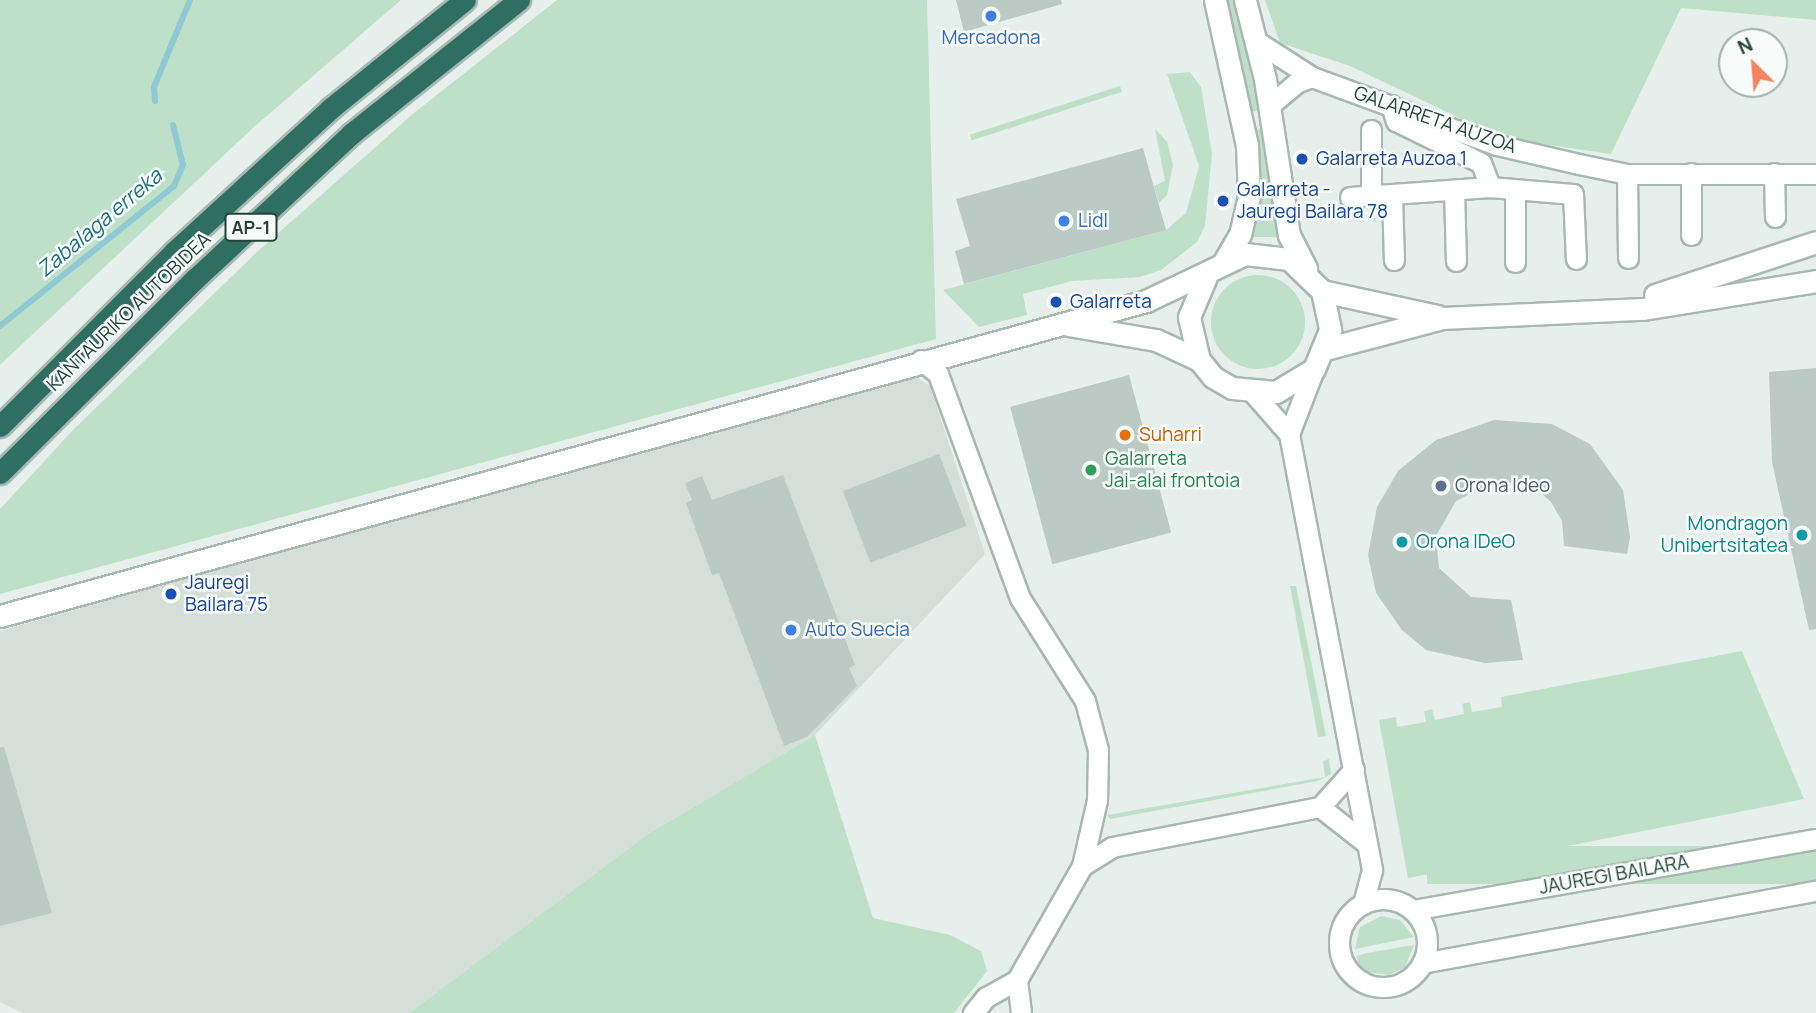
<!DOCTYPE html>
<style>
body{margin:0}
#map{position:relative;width:1816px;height:1013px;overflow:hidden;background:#e6efeb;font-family:Manrope,sans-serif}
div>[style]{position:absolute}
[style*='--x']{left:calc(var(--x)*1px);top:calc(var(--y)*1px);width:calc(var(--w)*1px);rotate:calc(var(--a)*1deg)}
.built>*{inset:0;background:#d4dfda}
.green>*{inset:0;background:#bfe0c8;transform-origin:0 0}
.round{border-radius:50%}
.stream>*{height:6px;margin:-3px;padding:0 3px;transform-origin:3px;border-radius:3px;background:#8ec9d4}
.building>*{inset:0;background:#bbcac4;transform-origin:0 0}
.roads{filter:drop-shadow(2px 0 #a8b8b2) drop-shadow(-2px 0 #a8b8b2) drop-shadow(0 2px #a8b8b2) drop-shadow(0 -2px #a8b8b2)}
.street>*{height:19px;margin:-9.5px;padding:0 9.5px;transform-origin:9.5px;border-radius:9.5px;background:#fff}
.street>.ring{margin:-9.5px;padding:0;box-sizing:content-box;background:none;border:19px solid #fff;border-radius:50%}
.secondary>*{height:21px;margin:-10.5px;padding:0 10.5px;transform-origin:10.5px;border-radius:10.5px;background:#fff}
.highway>*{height:21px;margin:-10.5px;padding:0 10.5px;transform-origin:10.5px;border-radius:10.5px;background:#2f6f62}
.dots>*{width:19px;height:19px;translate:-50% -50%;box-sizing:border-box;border:4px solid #f7fbf9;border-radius:50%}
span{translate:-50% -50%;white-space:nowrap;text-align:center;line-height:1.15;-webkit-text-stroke:5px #f7fbf9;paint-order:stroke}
.shield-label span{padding:2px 5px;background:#f7fbf9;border:2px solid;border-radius:5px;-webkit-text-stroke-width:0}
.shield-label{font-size:18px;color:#24423a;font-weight:700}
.shop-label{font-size:19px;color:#366cbe}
.left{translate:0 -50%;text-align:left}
.street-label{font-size:19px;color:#24423a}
.transit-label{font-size:19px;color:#164399}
.food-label{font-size:19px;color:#c56008}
.leisure-label{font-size:19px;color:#27864d}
.service-label{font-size:19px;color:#4e5e75}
.culture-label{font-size:19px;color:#0d838f}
.right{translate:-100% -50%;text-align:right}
.water-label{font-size:21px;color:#1c6f80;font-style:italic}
.north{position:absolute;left:1718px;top:28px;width:70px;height:70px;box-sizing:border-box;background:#f7fbf9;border:2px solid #a3b1ad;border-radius:50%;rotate:335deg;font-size:19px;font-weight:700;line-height:28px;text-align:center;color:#24423a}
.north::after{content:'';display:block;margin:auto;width:24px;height:32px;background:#f4845f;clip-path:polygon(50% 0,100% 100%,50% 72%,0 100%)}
</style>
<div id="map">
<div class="built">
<i style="clip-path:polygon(909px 373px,930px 386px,985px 554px,815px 735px,648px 834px,409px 1013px,23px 1013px,0 1002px,0 631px)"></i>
</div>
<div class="green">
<i style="clip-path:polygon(0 0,401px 0,254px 127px,0 365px)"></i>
<i style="clip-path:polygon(557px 0,927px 0,936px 339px,0 594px,0 509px,73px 430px,258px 251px,414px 113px)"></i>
<i style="clip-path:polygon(1227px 0,1233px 0,1247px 47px,1259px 110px,1251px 112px)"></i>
<i style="clip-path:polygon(1265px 0,1816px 0,1816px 20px,1681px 8px,1611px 154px,1502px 138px,1350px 66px,1280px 43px)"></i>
<i style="clip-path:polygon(1190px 72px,1201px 87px,1212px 154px,1205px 226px,1197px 242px,1161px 270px,1140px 277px,1072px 281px,1023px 294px,1027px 315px,979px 327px,943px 290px,1166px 230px,1186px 213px,1199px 166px,1167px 74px)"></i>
<i style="left:1120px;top:86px;width:6px;height:158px;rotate:72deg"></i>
<i style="clip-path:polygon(1155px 129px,1167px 142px,1173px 165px,1167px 195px,1159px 203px,1154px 186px,1165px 181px)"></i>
<i style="clip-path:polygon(1261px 129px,1270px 193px,1278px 237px,1251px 237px,1261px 187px,1255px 130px)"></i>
<i class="round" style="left:1211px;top:275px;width:94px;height:94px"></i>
<i style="clip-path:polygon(1290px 586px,1296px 586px,1326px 736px,1318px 737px)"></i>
<i style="clip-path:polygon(1742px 651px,1804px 799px,1408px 878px,1379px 720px,1396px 717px,1397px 727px,1426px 722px,1424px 711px,1432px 709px,1435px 720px,1464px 714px,1462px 704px,1470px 702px,1472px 712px,1502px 707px,1501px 697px)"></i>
<i style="clip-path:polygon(815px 735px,873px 918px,950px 935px,981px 951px,987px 971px,954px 1013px,409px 1013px,648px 834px)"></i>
<i style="clip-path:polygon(1329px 759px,1331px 774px,1318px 781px,1110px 819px,1107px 815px,1325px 777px,1323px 761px)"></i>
<i style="left:1816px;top:846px;width:38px;height:389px;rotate:90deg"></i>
<i style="clip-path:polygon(1381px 916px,1400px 920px,1414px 937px,1355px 949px,1360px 927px)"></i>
<i style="clip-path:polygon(1414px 945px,1405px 967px,1389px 975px,1366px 972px,1358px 962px,1357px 956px,1367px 953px)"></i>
</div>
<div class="stream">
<i style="--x:155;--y:101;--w:14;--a:-94"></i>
<i style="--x:154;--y:87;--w:94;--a:-67.5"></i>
<i style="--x:0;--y:326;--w:223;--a:-38.8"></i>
<i style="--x:174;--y:186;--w:23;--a:-67"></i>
<i style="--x:183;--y:165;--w:41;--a:-104"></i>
</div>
<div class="building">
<i style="clip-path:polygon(956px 0,1061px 0,1062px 4px,964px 32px)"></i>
<i style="clip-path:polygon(1143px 148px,1166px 230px,964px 284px,955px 251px,970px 246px,956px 199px)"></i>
<i style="clip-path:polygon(1816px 368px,1816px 629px,1809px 630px,1772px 462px,1769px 372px)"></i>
<i style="left:1129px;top:375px;width:163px;height:123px;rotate:75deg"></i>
<i style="clip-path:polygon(1494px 420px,1552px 424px,1590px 444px,1623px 490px,1630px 537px,1627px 554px,1564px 546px,1562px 521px,1551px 502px,1534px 487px,1517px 483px,1494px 482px,1456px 501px,1436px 536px,1439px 568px,1471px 597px,1511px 600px,1523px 660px,1485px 663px,1426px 650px,1402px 630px,1376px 593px,1368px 555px,1377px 507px,1398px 471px,1436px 440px)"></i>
<i style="left:939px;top:454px;width:77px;height:103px;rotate:69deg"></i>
<i style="clip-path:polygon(783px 475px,855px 665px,849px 668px,857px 686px,807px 737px,784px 746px,719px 573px,712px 575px,686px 503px,692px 500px,685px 483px,702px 476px,712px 500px)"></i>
<i style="clip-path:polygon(0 747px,4px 747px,52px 913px,0 926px)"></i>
</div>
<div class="roads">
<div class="street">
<i style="--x:1256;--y:41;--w:67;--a:32.7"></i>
<i style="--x:1312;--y:77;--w:197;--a:20.2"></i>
<i style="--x:1497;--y:145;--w:84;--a:13"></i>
<i style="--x:1579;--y:164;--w:49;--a:11.8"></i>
<i style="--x:1627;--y:174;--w:189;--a:0"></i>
<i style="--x:1270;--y:105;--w:34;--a:-40"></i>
<i style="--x:1296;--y:83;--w:17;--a:-21"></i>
<i style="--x:1391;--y:105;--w:17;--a:73"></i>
<i style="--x:1396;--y:121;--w:95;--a:26.3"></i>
<i style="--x:1481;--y:163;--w:26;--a:69"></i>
<i style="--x:1371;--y:130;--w:65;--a:90"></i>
<i style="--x:1774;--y:173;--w:44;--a:88.7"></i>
<i style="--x:1627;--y:174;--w:84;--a:89.3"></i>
<i style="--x:1454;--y:190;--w:71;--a:88.4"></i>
<i style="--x:1392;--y:194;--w:66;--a:88.3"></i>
<i style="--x:1350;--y:197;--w:140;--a:-4.1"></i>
<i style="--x:1490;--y:187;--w:83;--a:4.8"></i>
<i style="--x:1573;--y:194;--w:65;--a:87.4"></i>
<i style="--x:1691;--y:235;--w:62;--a:-90"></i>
<i style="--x:1515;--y:262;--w:72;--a:-90"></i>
<i style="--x:921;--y:360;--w:22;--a:39"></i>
<i style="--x:938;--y:374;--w:239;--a:69.9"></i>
<i style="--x:1020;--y:598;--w:122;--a:57.7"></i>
<i style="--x:1085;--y:701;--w:51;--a:75.1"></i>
<i style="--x:1098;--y:750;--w:50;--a:91.1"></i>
<i style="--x:1097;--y:800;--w:68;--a:102.8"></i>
<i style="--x:1082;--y:866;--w:131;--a:119.7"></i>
<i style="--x:1017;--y:980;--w:35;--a:151"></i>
<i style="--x:986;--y:997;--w:21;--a:129"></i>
<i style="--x:1314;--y:369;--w:70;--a:111"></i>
<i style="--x:1289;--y:434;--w:444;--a:79.2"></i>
<i style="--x:1372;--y:870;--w:35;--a:105"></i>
<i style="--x:1254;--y:394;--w:53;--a:48.8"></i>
<i style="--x:1320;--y:807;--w:60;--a:38.2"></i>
<i style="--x:1082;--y:866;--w:36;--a:-32"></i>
<i style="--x:1112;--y:847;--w:212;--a:-10.9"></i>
<i style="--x:1320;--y:807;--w:51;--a:-48.2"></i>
<i class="ring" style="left:1339px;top:899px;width:69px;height:69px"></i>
<i style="--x:1413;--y:910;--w:409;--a:-10"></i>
<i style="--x:1422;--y:963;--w:401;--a:-10.4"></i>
<i style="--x:1017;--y:980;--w:33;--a:83"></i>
</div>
<div class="secondary">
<i style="--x:1215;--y:0;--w:148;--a:77.6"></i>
<i style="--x:1247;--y:145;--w:51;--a:87.8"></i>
<i style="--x:1249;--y:196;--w:39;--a:103"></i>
<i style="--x:1240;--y:234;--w:32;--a:120"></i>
<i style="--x:1245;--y:0;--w:81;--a:75.8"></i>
<i style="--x:1265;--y:79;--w:158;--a:81.3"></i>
<i style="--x:1289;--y:235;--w:38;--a:63"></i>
<i style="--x:1322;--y:291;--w:118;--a:12.3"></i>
<i style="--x:1655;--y:295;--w:169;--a:-18.2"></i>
<i style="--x:1068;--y:325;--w:89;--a:9.7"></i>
<i style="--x:1156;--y:340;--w:47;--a:24.9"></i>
<i style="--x:1325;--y:349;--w:121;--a:-14.8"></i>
<i style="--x:1442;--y:318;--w:201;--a:-2.6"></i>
<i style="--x:1643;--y:309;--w:175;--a:-9.2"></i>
<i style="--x:0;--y:616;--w:1189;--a:-15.37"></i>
<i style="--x:1146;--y:301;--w:110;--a:-25.4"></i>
<i style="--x:1245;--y:254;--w:44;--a:6.5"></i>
<i style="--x:1289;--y:259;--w:46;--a:44.1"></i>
<i style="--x:1322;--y:291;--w:40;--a:78"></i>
<i style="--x:1330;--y:330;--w:42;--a:112.3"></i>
<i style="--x:1314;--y:369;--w:44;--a:148.8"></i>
<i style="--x:1276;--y:392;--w:44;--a:-174.8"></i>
<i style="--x:1232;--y:388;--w:22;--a:-150"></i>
<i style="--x:1213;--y:377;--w:22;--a:-129"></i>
<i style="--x:1199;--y:360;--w:44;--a:-103.1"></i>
<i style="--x:1189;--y:317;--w:43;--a:-67"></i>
</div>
<div class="highway">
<i style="--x:0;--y:426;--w:246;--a:-45"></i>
<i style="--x:174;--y:252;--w:213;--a:-42.5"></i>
<i style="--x:331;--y:108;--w:172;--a:-38.9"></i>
<i style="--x:0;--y:473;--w:275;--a:-44.9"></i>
<i style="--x:195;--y:279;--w:213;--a:-42.9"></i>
<i style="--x:351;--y:134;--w:215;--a:-38.6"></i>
</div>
</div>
<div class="dots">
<i style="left:991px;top:16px;background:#3f7fe0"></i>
<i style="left:1302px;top:159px;background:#1a4fb4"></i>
<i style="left:1223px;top:201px;background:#1a4fb4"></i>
<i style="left:1064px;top:221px;background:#3f7fe0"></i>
<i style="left:1056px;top:302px;background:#1a4fb4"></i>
<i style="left:1125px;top:435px;background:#e8710a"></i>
<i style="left:1091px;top:470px;background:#2e9e5b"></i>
<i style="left:1441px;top:486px;background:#5c6f8a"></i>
<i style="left:1802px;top:535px;background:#0f9aa8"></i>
<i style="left:1402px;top:542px;background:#0f9aa8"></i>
<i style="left:171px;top:594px;background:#1a4fb4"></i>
<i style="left:791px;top:630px;background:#3f7fe0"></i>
</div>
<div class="shield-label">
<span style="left:251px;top:227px">AP-1</span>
</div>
<div class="shop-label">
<span style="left:991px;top:38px">Mercadona</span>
<span class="left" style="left:1078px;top:221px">Lidl</span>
<span class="left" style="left:805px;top:630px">Auto Suecia</span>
</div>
<div class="street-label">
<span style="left:1435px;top:120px;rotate:19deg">GALARRETA AUZOA</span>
<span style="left:129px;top:312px;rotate:-44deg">KANTAURIKO AUTOBIDEA</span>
<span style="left:1614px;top:875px;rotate:-10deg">JAUREGI BAILARA</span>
</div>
<div class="transit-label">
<span class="left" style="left:1316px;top:159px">Galarreta Auzoa 1</span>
<span class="left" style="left:1237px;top:201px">Galarreta -<br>Jauregi Bailara 78</span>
<span class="left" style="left:1070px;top:302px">Galarreta</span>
<span class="left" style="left:185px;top:594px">Jauregi<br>Bailara 75</span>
</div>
<div class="food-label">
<span class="left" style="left:1139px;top:435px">Suharri</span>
</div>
<div class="leisure-label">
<span class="left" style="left:1105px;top:470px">Galarreta<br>Jai-alai frontoia</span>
</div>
<div class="service-label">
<span class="left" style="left:1455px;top:486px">Orona Ideo</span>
</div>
<div class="culture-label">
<span class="right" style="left:1788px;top:535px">Mondragon<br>Unibertsitatea</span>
<span class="left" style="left:1416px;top:542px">Orona IDeO</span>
</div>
<div class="water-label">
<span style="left:99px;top:222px;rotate:-40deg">Zabalaga erreka</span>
</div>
<div class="north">N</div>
</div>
